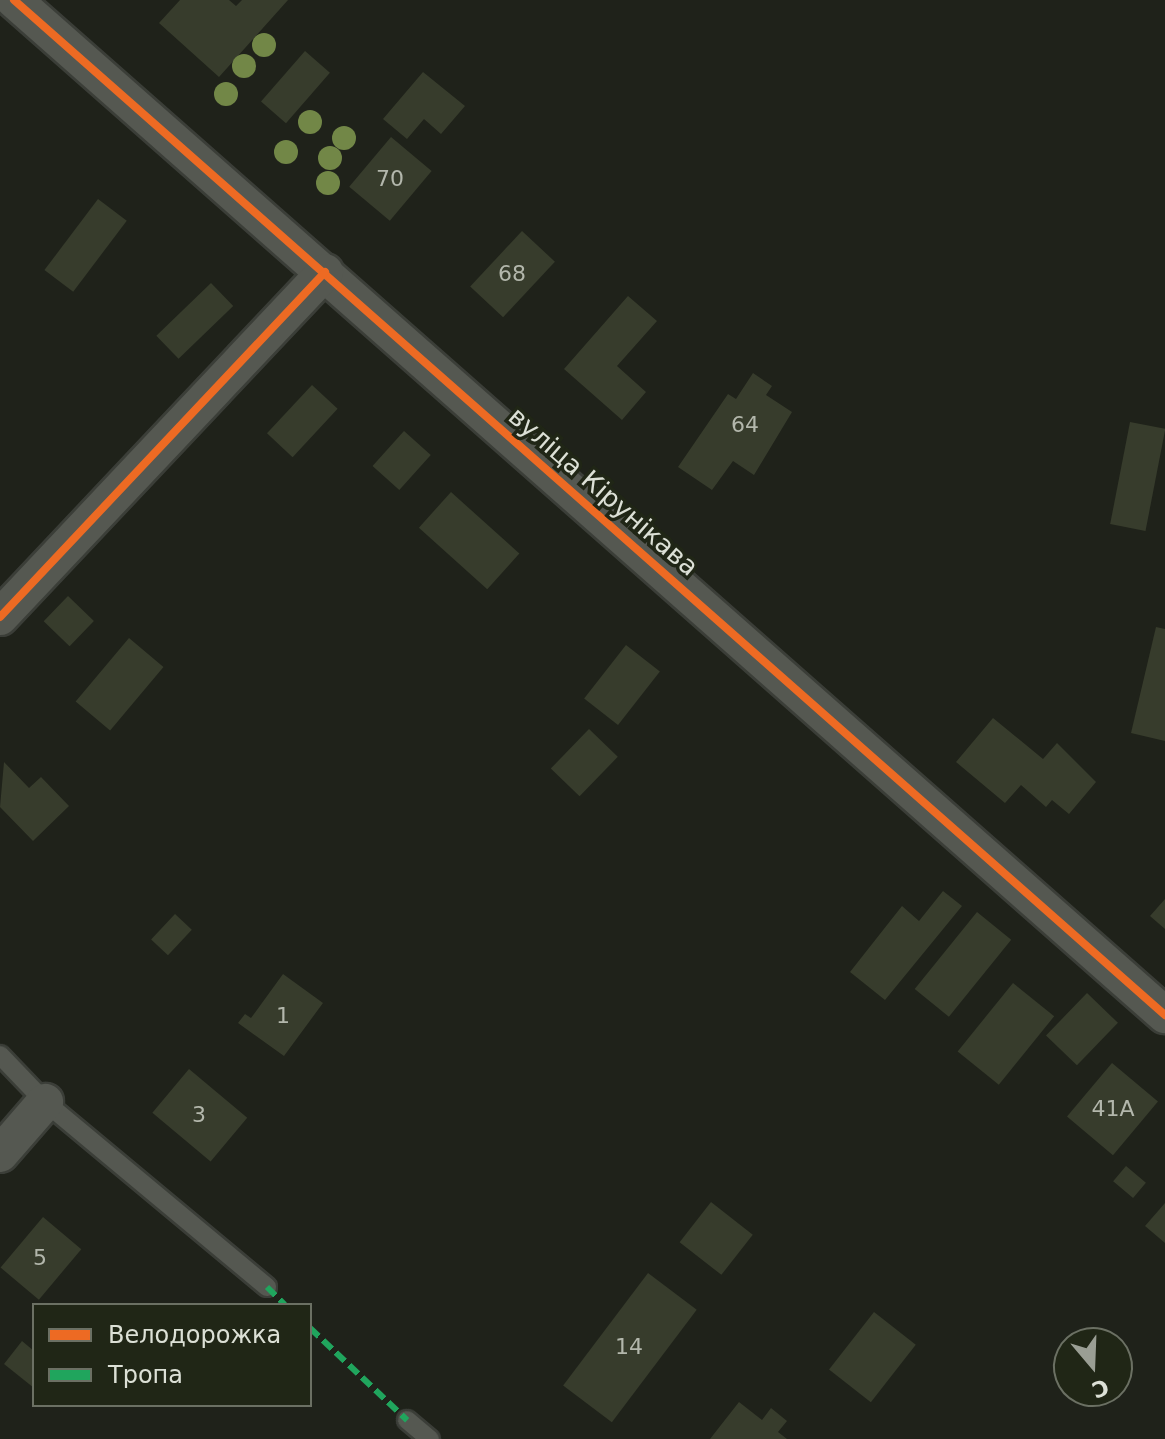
<!DOCTYPE html>
<meta charset="utf-8">
<style>
body{margin:0}
#map{position:relative;width:1165px;height:1439px;overflow:hidden;background:#1f221a;font-family:"DejaVu Sans",sans-serif}
div>[style]{position:absolute}
[style*='--x']{left:calc(var(--x)*1px);top:calc(var(--y)*1px);width:calc(var(--w)*1px);rotate:calc(var(--a)*1deg)}
.building>*{inset:0;background:#373c2c;transform-origin:0 0}
.roads{filter:drop-shadow(2px 0 #3b3e38) drop-shadow(-2px 0 #3b3e38) drop-shadow(0 2px #3b3e38) drop-shadow(0 -2px #3b3e38)}
.lane>*{height:18px;margin:-9px;padding:0 9px;transform-origin:9px;border-radius:9px;background:#555851}
.street>*{height:36px;margin:-18px;padding:0 18px;transform-origin:18px;border-radius:18px;background:#555851}
.quiet>*{height:6px;margin-top:-3px;transform-origin:0;background:repeating-linear-gradient(90deg,#20a55d 0 12px,transparent 0 18px)}
.cycleway>*{height:8px;margin:-4px;padding:0 4px;transform-origin:4px;border-radius:4px;background:#ed6a23}
.trees>*{width:24px;height:24px;margin:-12px;border-radius:50%;background:#728747}
span{translate:-50% -50%;white-space:nowrap;text-align:center;line-height:1.15;-webkit-text-stroke:7px #202616;paint-order:stroke}
.number-label{font-size:22px;color:#b3b7ac}
.number-label span{-webkit-text-stroke-width:0}
.street-label{font-size:26px;color:#dce0d6}
.legend{position:absolute;left:32px;top:1303px;width:280px;height:104px;box-sizing:border-box;background:#202616;border:2px solid #6b7063;margin:0;padding:10px 14px;list-style:none;font-size:24px;color:#dce0d6}
.legend li{display:flex;align-items:center;gap:16px;height:40px}
.legend b{width:40px;border:2px solid #6b7063}
.north{position:absolute;left:1053px;top:1327px;width:80px;height:80px;box-sizing:border-box;background:#202616;border:2px solid #6b7063;border-radius:50%;rotate:161deg;font-size:22px;font-weight:700;line-height:32px;text-align:center;color:#dce0d6}
.north::after{content:'';display:block;margin:auto;width:28px;height:36px;background:#9a9e94;clip-path:polygon(50% 0,100% 100%,50% 72%,0 100%)}
</style>
<div id="map">
<div class="building">
<i style="clip-path:polygon(180px 0,229px 0,236px 6px,242px 0,288px 0,219px 77px,159px 23px)"></i>
<i style="left:305px;top:51px;width:33px;height:67px;rotate:41deg"></i>
<i style="clip-path:polygon(423px 72px,465px 106px,441px 134px,424px 119px,407px 139px,383px 119px)"></i>
<i style="left:391px;top:137px;width:53px;height:65px;rotate:40deg"></i>
<i style="left:98px;top:199px;width:36px;height:89px;rotate:37deg"></i>
<i style="left:522px;top:231px;width:45px;height:76px;rotate:43deg"></i>
<i style="left:211px;top:283px;width:32px;height:76px;rotate:46deg"></i>
<i style="clip-path:polygon(628px 296px,657px 321px,617px 366px,646px 392px,622px 420px,564px 369px)"></i>
<i style="clip-path:polygon(753px 373px,772px 386px,766px 395px,792px 412px,754px 475px,733px 461px,712px 490px,678px 467px,728px 394px,736px 399px)"></i>
<i style="left:312px;top:385px;width:35px;height:66px;rotate:43deg"></i>
<i style="left:1130px;top:422px;width:36px;height:104px;rotate:11deg"></i>
<i style="left:404px;top:431px;width:36px;height:47px;rotate:42deg"></i>
<i style="left:451px;top:492px;width:92px;height:48px;rotate:42deg"></i>
<i style="left:68px;top:596px;width:36px;height:35px;rotate:44deg"></i>
<i style="clip-path:polygon(1156px 627px,1165px 629px,1165px 741px,1131px 733px)"></i>
<i style="left:129px;top:638px;width:45px;height:83px;rotate:40deg"></i>
<i style="left:626px;top:645px;width:43px;height:68px;rotate:38deg"></i>
<i style="clip-path:polygon(993px 718px,1043px 759px,1057px 743px,1096px 782px,1069px 814px,1052px 800px,1046px 807px,1021px 785px,1005px 803px,956px 762px)"></i>
<i style="left:589px;top:729px;width:40px;height:55px;rotate:44deg"></i>
<i style="clip-path:polygon(4px 762px,29px 788px,41px 777px,69px 806px,33px 841px,0 807px)"></i>
<i style="clip-path:polygon(943px 891px,962px 906px,885px 1000px,850px 972px,902px 906px,919px 921px)"></i>
<i style="clip-path:polygon(1165px 899px,1165px 929px,1150px 916px)"></i>
<i style="left:977px;top:912px;width:44px;height:99px;rotate:39deg"></i>
<i style="left:175px;top:914px;width:23px;height:35px;rotate:43deg"></i>
<i style="clip-path:polygon(283px 974px,323px 1003px,284px 1056px,238px 1023px,245px 1014px,251px 1018px)"></i>
<i style="left:1013px;top:983px;width:53px;height:88px;rotate:39deg"></i>
<i style="left:1087px;top:993px;width:43px;height:59px;rotate:44deg"></i>
<i style="left:1112px;top:1063px;width:60px;height:70px;rotate:40deg"></i>
<i style="left:189px;top:1069px;width:76px;height:57px;rotate:40deg"></i>
<i style="left:1126px;top:1166px;width:26px;height:20px;rotate:40deg"></i>
<i style="left:711px;top:1202px;width:53px;height:51px;rotate:38deg"></i>
<i style="clip-path:polygon(1165px 1203px,1165px 1243px,1145px 1226px)"></i>
<i style="left:43px;top:1217px;width:50px;height:66px;rotate:40deg"></i>
<i style="left:648px;top:1273px;width:61px;height:141px;rotate:37deg"></i>
<i style="left:874px;top:1312px;width:53px;height:73px;rotate:38deg"></i>
<i style="clip-path:polygon(22px 1341px,34px 1351px,34px 1388px,4px 1364px)"></i>
<i style="clip-path:polygon(739px 1402px,762px 1420px,771px 1408px,787px 1421px,778px 1432px,787px 1439px,710px 1439px)"></i>
</div>
<div class="roads">
<div class="lane">
<i style="--x:0;--y:1055;--w:65;--a:46.2"></i>
<i style="--x:45;--y:1102;--w:289;--a:39.8"></i>
<i style="--x:407;--y:1420;--w:30;--a:40"></i>
</div>
<div class="street">
<i style="--x:14;--y:0;--w:1535;--a:41.41"></i>
<i style="--x:0;--y:617;--w:474;--a:-46.7"></i>
<i style="--x:0;--y:1154;--w:69;--a:-49.1"></i>
</div>
</div>
<div class="quiet">
<i style="--x:267;--y:1287;--w:25;--a:45"></i>
<i style="--x:310;--y:1328;--w:134;--a:43.5"></i>
</div>
<div class="cycleway">
<i style="--x:14;--y:0;--w:1535;--a:41.41"></i>
<i style="--x:0;--y:617;--w:474;--a:-46.7"></i>
</div>
<div class="trees">
<i style="left:264px;top:45px"></i>
<i style="left:244px;top:66px"></i>
<i style="left:226px;top:94px"></i>
<i style="left:310px;top:122px"></i>
<i style="left:344px;top:138px"></i>
<i style="left:286px;top:152px"></i>
<i style="left:330px;top:158px"></i>
<i style="left:328px;top:183px"></i>
</div>
<div class="number-label">
<span style="left:390px;top:179px">70</span>
<span style="left:512px;top:274px">68</span>
<span style="left:745px;top:425px">64</span>
<span style="left:283px;top:1016px">1</span>
<span style="left:1113px;top:1109px">41А</span>
<span style="left:199px;top:1115px">3</span>
<span style="left:40px;top:1258px">5</span>
<span style="left:629px;top:1347px">14</span>
</div>
<div class="street-label">
<span style="left:603px;top:492px;rotate:41deg">вуліца Кірунікава</span>
</div>
<ul class="legend">
<li><b style="height:10px;background:#ed6a23"></b>Велодорожка</li>
<li><b style="height:10px;background:#20a55d"></b>Тропа</li>
</ul>
<div class="north">С</div>
</div>
